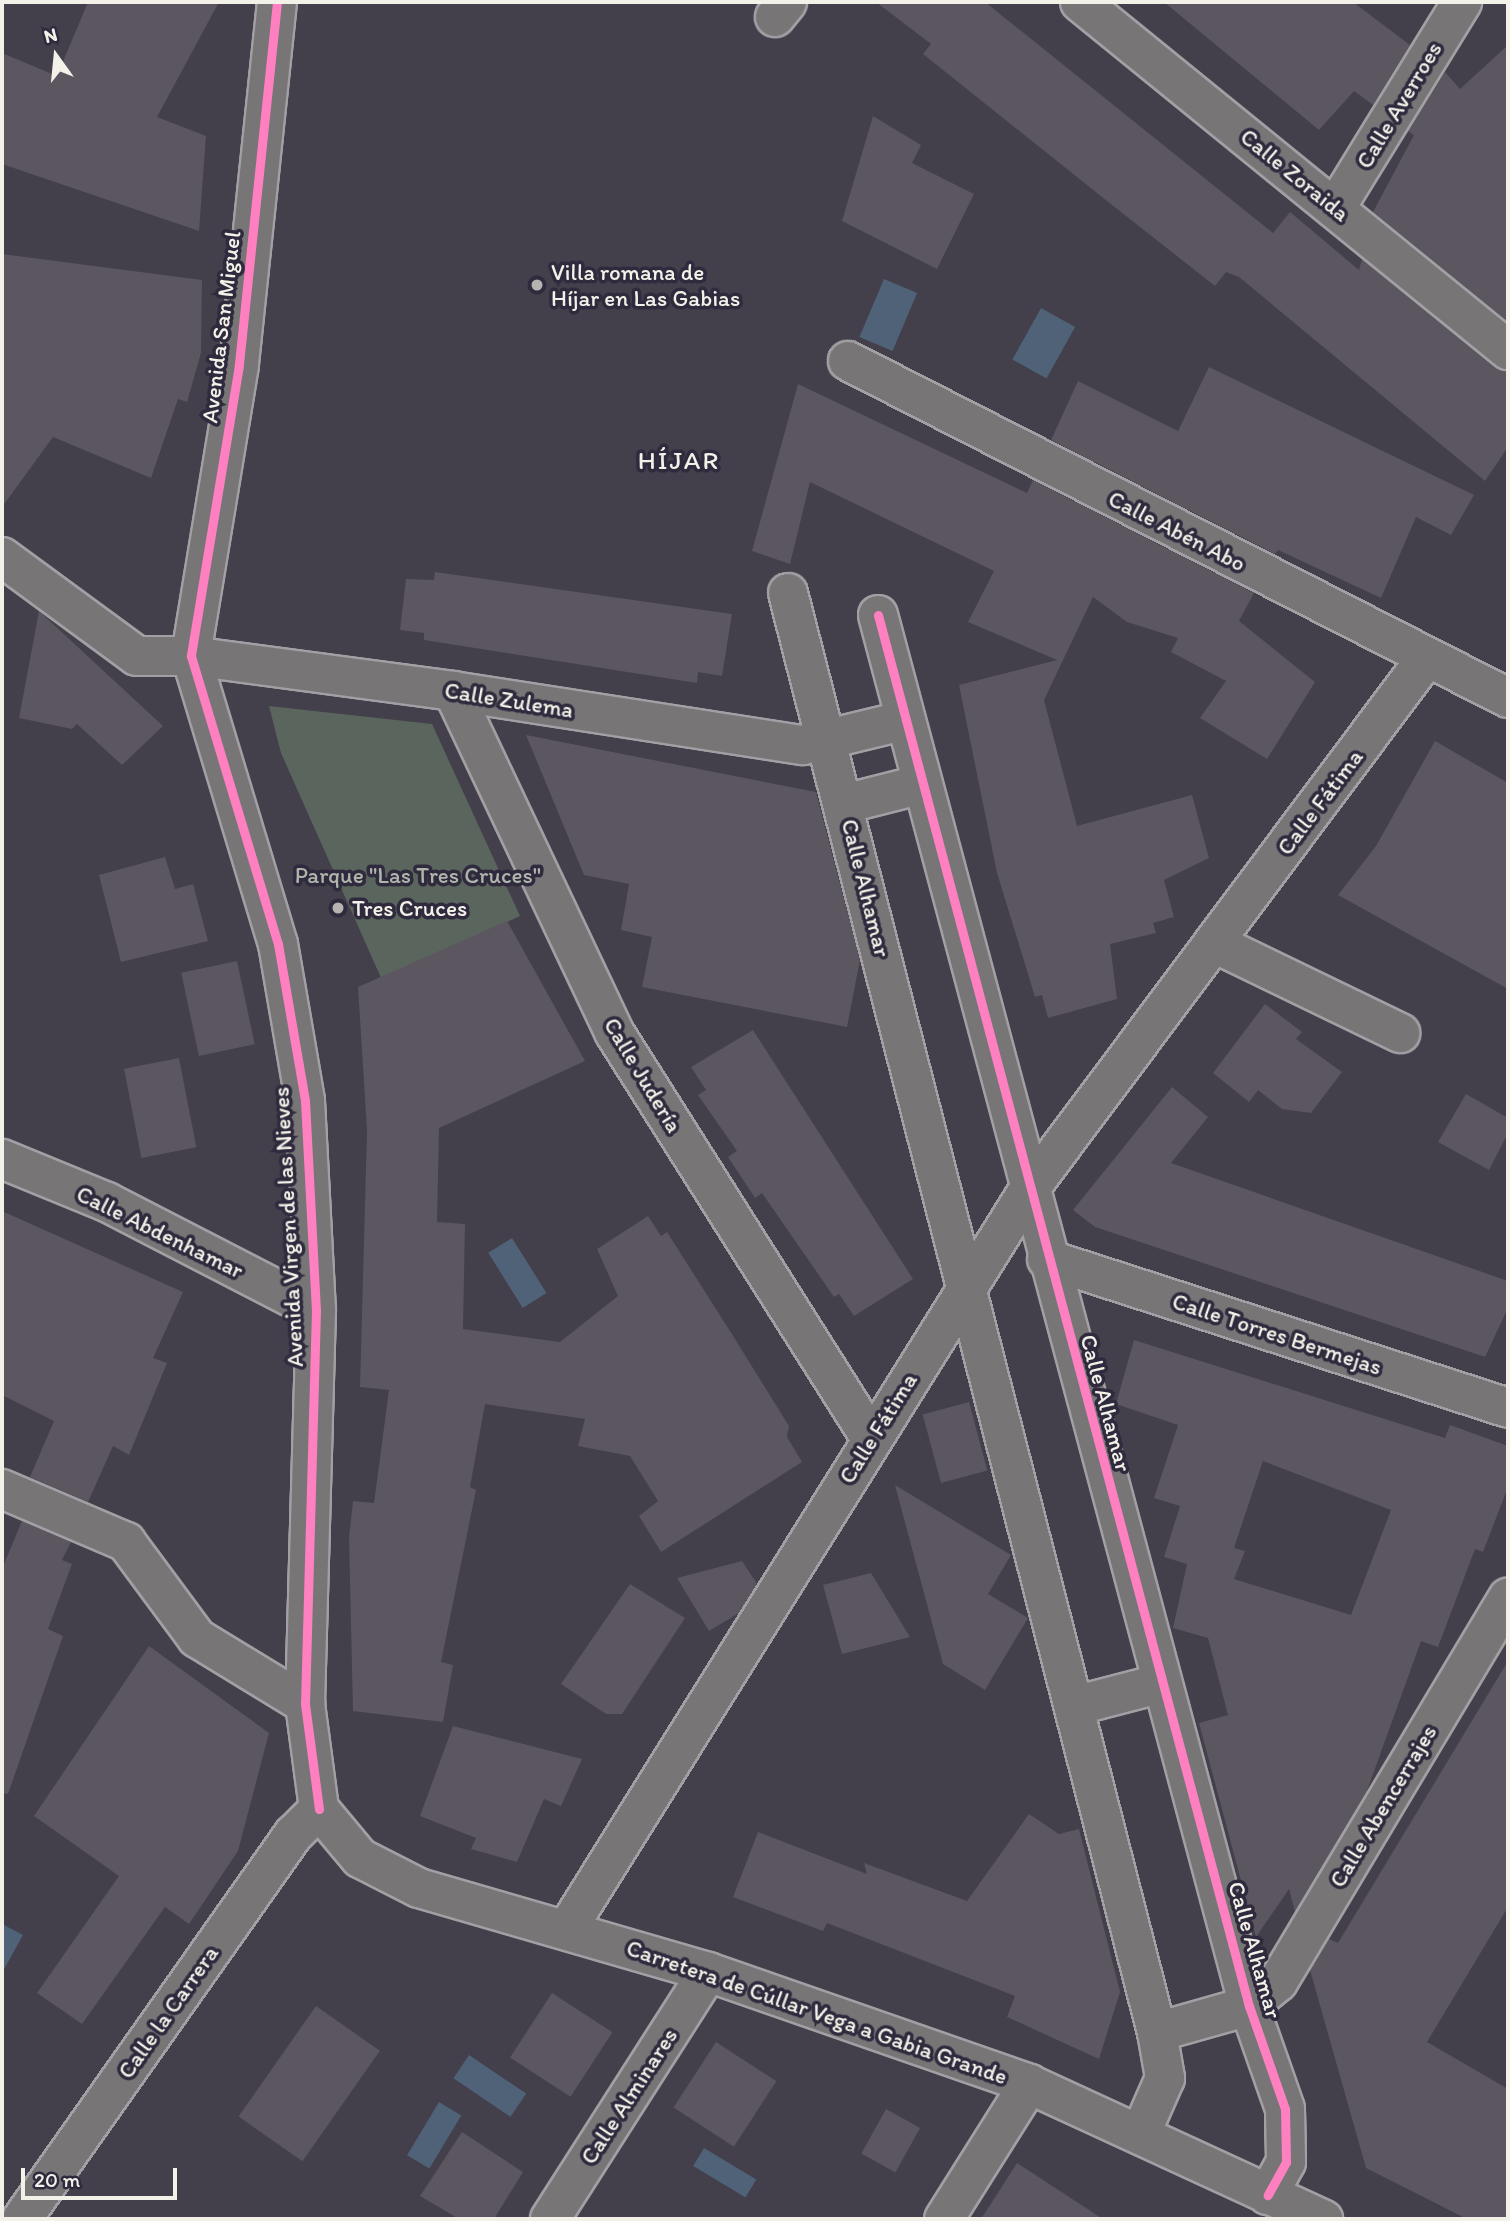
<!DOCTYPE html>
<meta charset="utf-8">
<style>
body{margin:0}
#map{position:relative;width:1510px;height:2221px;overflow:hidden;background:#433f4b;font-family:Itim,sans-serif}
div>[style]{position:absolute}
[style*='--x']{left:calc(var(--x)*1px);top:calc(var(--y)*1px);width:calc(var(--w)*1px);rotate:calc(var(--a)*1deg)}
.green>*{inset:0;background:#5a655e}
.water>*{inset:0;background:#506278;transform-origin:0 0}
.building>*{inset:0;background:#5b5660;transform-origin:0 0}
.roads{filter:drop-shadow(2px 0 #a2a0a4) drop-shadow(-2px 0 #a2a0a4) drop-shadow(0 2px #a2a0a4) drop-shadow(0 -2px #a2a0a4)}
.minor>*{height:38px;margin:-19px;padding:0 19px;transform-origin:19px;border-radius:19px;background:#787577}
.cycleway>*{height:9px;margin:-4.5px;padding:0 4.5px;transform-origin:4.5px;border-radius:4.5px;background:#ff80c0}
.dots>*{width:19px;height:19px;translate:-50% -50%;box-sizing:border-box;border:4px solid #2f2a3d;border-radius:50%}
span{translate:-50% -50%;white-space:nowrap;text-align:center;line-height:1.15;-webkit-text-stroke:7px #2f2a3d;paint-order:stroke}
.street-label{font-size:23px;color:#f4f1e8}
.poi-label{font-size:23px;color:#f4f1e8}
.left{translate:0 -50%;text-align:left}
.park-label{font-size:23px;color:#b0b5ab}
.quarter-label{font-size:26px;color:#f4f1e8;letter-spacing:2px}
.frame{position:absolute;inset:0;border:4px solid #f4f1e8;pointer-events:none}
.north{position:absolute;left:21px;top:21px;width:70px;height:70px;-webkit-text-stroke:5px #2f2a3d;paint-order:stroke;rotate:345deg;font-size:19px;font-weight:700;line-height:28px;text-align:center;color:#f4f1e8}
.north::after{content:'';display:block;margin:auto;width:24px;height:32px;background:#f4f1e8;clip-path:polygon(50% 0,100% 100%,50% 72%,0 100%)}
.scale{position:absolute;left:21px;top:2168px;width:156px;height:32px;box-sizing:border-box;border:4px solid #f4f1e8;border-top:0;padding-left:9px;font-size:21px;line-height:24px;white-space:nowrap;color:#f4f1e8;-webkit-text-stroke:5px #2f2a3d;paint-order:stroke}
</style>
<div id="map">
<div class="green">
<i style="clip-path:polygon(269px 706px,432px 724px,520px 916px,382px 980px,281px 753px)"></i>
</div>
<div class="water">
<i style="left:884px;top:279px;width:36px;height:63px;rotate:23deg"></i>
<i style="left:1041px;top:308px;width:39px;height:59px;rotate:29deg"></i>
<i style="left:512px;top:1238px;width:65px;height:28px;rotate:58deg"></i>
<i style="clip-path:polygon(2px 1924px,23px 1935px,2px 1973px)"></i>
<i style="left:469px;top:2055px;width:69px;height:28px;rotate:34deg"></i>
<i style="left:439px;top:2102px;width:26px;height:62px;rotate:31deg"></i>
<i style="left:704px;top:2148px;width:61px;height:21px;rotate:31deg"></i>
</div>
<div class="building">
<i style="clip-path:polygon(88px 2px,219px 2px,157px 117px,206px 136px,199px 231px,2px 164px,2px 53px,57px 76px)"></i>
<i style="clip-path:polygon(876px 2px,985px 2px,1273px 233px,1290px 212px,1359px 270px,1362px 259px,1494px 367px,1508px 371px,1508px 447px,1485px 481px,1239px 277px,1226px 272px,1215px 286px,1107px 201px,923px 54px,931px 44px)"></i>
<i style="clip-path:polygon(1164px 2px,1353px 2px,1410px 45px,1373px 105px,1354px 91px,1319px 130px)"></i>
<i style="clip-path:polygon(1508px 45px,1508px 322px,1373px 212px,1414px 135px,1408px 131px,1445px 72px,1460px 89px)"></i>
<i style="clip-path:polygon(873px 116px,921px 145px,912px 163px,974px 194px,937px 269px,842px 221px)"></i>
<i style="clip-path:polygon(2px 254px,202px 280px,201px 353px,187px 402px,178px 399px,151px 478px,53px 437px,2px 507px)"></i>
<i style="clip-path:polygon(1209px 367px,1474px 495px,1451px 535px,1416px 517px,1381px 598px,1278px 550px,1275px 554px,1051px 440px,1078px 381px,1178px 431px)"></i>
<i style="clip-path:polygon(798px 384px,1027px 493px,1033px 480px,1254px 593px,1239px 621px,1315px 682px,1267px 759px,1200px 718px,1226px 681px,1171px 652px,1178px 638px,1127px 622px,1093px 597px,1044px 700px,1077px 826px,1192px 795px,1209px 858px,1164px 880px,1174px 917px,1153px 923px,1156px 933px,1110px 944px,1117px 999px,1048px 1018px,1042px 995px,1035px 997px,997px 873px,959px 685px,1057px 660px,968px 622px,994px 571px,810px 482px,790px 564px,752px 551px)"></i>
<i style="clip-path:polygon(435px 572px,732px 614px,722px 676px,698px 672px,697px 683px,424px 640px,424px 633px,400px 630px,406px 579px,434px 580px)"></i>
<i style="clip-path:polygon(39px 611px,163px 726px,122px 765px,77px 724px,72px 729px,19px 718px)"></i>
<i style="clip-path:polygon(526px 735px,816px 792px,860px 960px,847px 1027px,642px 987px,652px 937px,621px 930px,629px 884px,584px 875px)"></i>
<i style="clip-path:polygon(1435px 741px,1508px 783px,1508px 989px,1338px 895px,1376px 846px)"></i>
<i style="clip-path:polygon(165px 857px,175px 889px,193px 884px,208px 941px,121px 962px,99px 875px)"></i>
<i style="clip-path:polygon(507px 921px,585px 1061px,439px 1128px,437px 1222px,465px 1224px,463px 1329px,560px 1342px,618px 1296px,597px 1249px,648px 1216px,661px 1236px,667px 1232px,730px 1331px,789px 1426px,787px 1437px,802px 1462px,661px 1552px,639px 1516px,658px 1501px,630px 1456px,578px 1446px,585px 1419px,485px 1404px,470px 1487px,476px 1490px,441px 1662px,453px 1665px,443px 1722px,353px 1711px,349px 1538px,353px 1501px,374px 1503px,389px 1390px,360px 1387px,367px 1130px,358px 987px)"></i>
<i style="left:237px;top:961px;width:85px;height:57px;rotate:78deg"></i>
<i style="clip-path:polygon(1265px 1004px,1302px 1032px,1296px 1039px,1342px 1072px,1311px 1113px,1282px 1109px,1258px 1090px,1249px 1102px,1213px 1073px)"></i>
<i style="clip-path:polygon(753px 1030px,913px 1279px,854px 1316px,839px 1294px,834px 1297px,762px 1193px,755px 1198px,728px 1157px,737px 1151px,698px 1095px,706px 1090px,691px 1067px)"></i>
<i style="left:179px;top:1058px;width:91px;height:56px;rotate:79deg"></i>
<i style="clip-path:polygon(1172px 1087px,1208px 1117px,1171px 1163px,1508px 1281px,1508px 1308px,1485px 1357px,1095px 1227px,1073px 1210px)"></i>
<i style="clip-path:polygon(1466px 1094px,1508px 1118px,1508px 1133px,1489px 1170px,1438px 1142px)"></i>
<i style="clip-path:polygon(2px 1211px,183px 1292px,153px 1358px,167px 1363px,129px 1455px,113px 1446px,88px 1502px,30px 1477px,54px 1421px,2px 1395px)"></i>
<i style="clip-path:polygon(evenodd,1134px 1340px,1445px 1438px,1450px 1425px,1508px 1446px,1508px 1487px,1483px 1552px,1475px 1549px,1438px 1647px,1421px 1641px,1367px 1791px,1295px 1912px,1289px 1889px,1256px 1937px,1199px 1723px,1228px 1715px,1208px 1638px,1173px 1628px,1187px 1564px,1164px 1557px,1180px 1506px,1154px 1498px,1178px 1425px,1116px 1404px,1134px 1340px,1263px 1461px,1391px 1510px,1351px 1615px,1234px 1579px,1245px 1551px,1234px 1548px,1263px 1461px)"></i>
<i style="left:969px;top:1402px;width:71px;height:48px;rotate:75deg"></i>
<i style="clip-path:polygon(895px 1485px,1011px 1555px,988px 1594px,1028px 1618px,985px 1690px,943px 1664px)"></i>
<i style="clip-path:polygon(22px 1521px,71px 1542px,62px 1560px,72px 1564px,48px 1629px,63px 1636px,8px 1794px,2px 1793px,2px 1569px)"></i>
<i style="clip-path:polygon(742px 1561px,757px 1584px,739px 1613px,709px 1631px,677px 1578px)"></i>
<i style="clip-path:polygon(871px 1573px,910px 1637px,842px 1654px,823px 1585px)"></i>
<i style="clip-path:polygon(630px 1584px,685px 1618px,622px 1714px,606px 1714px,561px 1684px)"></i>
<i style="clip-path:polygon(149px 1646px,269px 1733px,238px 1851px,189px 1924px,165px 1907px,82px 2024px,37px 1993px,119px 1876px,34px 1816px)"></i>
<i style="clip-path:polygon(1508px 1661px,1508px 1907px,1427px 2042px,1508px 2089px,1508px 2219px,1467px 2219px,1366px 2168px,1310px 1970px,1329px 1939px,1338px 1943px)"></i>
<i style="clip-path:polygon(453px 1726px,582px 1759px,561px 1806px,544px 1799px,517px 1862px,471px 1849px,476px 1838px,420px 1816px)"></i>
<i style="clip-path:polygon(1029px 1814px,1059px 1834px,1079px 1829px,1120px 1992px,1099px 2059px,1007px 2017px,1015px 1996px,827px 1923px,823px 1931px,733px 1897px,758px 1832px,867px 1874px,864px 1863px,967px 1901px)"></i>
<i style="left:552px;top:1993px;width:72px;height:77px;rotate:33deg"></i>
<i style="left:316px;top:2006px;width:78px;height:135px;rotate:35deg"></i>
<i style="left:716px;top:2042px;width:72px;height:78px;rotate:33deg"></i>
<i style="left:886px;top:2109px;width:39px;height:51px;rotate:29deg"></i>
<i style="clip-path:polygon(462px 2132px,523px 2172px,494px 2219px,459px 2219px,420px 2196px)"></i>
<i style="clip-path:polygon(1017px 2163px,1103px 2219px,981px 2219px)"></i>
</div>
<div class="roads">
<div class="minor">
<i style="--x:277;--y:2;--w:365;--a:96"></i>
<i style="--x:239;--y:365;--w:295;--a:99.4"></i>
<i style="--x:191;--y:656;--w:301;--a:73.2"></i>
<i style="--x:278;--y:944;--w:159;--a:80.2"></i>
<i style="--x:305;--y:1101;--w:209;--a:87"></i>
<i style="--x:316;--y:1310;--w:394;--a:91.6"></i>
<i style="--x:305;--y:1704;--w:106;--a:82.4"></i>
<i style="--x:1080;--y:2;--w:552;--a:39.11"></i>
<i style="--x:775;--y:17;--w:19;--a:-51"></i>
<i style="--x:1336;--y:207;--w:241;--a:-58.4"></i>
<i style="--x:848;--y:361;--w:741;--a:27.05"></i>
<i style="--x:2;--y:557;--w:167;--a:36.3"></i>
<i style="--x:137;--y:656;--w:54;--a:0"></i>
<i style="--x:191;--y:656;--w:264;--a:7.6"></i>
<i style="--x:453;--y:691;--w:354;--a:8.8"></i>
<i style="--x:803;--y:745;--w:102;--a:-13.6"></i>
<i style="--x:788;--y:593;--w:1486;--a:75.62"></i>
<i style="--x:1157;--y:2032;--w:47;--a:80.1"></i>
<i style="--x:1165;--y:2078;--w:62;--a:113.7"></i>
<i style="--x:878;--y:615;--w:1440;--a:75.07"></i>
<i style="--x:1249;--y:2006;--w:109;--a:70.7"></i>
<i style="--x:1285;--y:2109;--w:53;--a:88.9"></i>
<i style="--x:1286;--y:2162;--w:38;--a:119"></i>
<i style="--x:453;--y:691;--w:377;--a:64.7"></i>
<i style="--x:614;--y:1032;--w:481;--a:57.7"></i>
<i style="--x:844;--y:804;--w:77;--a:-14.2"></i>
<i style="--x:1214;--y:943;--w:207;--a:25.8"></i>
<i style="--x:2;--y:1159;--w:113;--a:22.3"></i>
<i style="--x:107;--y:1202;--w:235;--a:27.3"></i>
<i style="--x:1047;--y:1259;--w:484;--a:17.9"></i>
<i style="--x:2;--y:1489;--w:135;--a:23.1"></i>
<i style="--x:126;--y:1542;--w:119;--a:53.5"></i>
<i style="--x:197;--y:1638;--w:127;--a:31.4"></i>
<i style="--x:1074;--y:1706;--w:91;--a:-14.6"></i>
<i style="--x:319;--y:1809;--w:64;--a:50.1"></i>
<i style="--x:360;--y:1858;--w:66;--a:27"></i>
<i style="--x:419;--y:1888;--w:301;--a:16.2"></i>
<i style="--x:708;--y:1972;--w:340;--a:19.2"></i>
<i style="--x:1029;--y:2084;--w:324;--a:24.7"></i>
<i style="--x:567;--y:1929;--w:870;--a:-58.01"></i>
<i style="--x:1028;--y:1191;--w:663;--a:-53.22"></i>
<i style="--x:1157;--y:2032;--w:96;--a:-15.8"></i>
<i style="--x:1249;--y:2006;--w:38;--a:-40"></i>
<i style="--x:1278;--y:1982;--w:448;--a:-59.1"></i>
<i style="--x:22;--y:2219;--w:471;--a:-54.8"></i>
<i style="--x:294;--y:1834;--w:35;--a:-45"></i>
<i style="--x:550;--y:2219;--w:293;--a:-57.4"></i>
<i style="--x:944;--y:2219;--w:160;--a:-57.8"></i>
</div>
</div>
<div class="cycleway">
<i style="--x:277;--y:2;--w:365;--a:96"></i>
<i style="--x:239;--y:365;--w:295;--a:99.4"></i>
<i style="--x:191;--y:656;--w:301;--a:73.2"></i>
<i style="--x:278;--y:944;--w:159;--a:80.2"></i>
<i style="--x:305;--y:1101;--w:209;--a:87"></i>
<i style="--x:316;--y:1310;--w:394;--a:91.6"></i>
<i style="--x:305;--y:1704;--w:106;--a:82.4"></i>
<i style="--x:878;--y:615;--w:1440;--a:75.07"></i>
<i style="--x:1249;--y:2006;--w:109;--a:70.7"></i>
<i style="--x:1285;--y:2109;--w:53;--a:88.9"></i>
<i style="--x:1286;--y:2162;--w:38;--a:119"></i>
</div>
<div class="dots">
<i style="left:537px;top:285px;background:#b6b3b1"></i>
<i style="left:338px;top:908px;background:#b6b3b1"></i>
</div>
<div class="street-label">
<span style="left:1399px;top:105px;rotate:-59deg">Calle Averroes</span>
<span style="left:1295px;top:175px;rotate:39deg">Calle Zoraida</span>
<span style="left:221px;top:327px;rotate:-83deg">Avenida San Miguel</span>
<span style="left:1177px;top:531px;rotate:27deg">Calle Abén Abo</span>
<span style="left:509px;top:700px;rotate:9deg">Calle Zulema</span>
<span style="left:1320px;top:802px;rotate:-53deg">Calle Fátima</span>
<span style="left:866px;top:888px;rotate:76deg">Calle Alhamar</span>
<span style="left:643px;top:1075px;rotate:59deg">Calle Judería</span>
<span style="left:288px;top:1227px;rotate:-93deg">Avenida Virgen de las Nieves</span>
<span style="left:160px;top:1232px;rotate:26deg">Calle Abdenhamar</span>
<span style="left:1277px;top:1334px;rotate:18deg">Calle Torres Bermejas</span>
<span style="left:1106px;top:1403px;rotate:75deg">Calle Alhamar</span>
<span style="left:878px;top:1428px;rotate:-58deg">Calle Fátima</span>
<span style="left:1383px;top:1806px;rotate:-59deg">Calle Abencerrajes</span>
<span style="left:1255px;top:1950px;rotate:74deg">Calle Alhamar</span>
<span style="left:168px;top:2012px;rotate:-55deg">Calle la Carrera</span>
<span style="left:817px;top:2012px;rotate:19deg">Carretera de Cúllar Vega a Gabia Grande</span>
<span style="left:629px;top:2096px;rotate:-57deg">Calle Alminares</span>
</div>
<div class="poi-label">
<span class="left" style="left:551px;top:285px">Villa romana de<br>Híjar en Las Gabias</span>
<span class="left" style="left:352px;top:908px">Tres Cruces</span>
</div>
<div class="park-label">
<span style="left:418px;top:875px">Parque "Las Tres Cruces"</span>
</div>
<div class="quarter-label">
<span style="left:679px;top:461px">HÍJAR</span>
</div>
<div class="frame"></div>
<div class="north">N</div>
<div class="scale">20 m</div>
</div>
